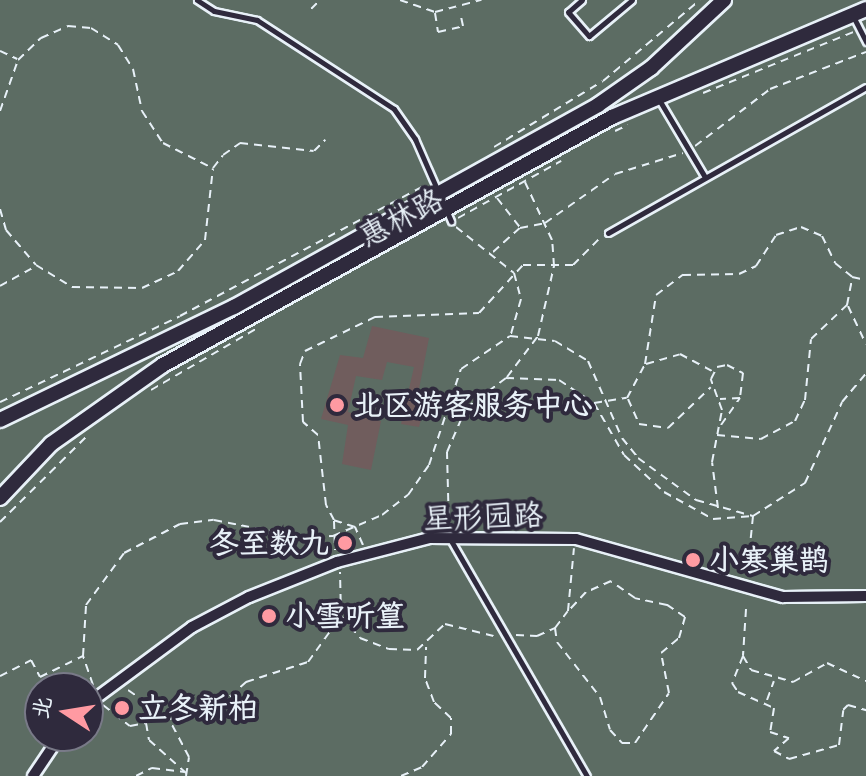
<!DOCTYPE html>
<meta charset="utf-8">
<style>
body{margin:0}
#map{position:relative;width:866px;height:776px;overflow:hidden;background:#3c3443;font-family:Sriracha,"LXGW WenKai TC",sans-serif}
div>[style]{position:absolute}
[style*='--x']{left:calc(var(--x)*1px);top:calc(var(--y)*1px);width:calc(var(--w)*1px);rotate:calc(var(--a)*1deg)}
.green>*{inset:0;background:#5c6c63}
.building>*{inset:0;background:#705d5d}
.path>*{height:2px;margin-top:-1px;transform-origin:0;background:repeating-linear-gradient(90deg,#e8f1f8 0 8px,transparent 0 14px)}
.roads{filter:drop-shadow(2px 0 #e8f1f8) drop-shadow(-2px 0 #e8f1f8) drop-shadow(0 2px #e8f1f8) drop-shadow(0 -2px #e8f1f8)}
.lane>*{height:5px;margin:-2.5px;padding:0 2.5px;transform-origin:2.5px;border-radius:2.5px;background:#2f2a3d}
.street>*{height:10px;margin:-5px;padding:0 5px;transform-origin:5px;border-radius:5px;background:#2f2a3d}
.secondary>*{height:14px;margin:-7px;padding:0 7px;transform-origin:7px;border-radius:7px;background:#2f2a3d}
.dots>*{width:22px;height:22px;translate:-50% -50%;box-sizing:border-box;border:4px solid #2f2a3d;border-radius:50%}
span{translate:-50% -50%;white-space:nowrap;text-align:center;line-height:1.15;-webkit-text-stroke:8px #2f2a3d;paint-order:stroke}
.street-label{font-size:30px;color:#e8f1f8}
.poi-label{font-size:30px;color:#e8f1f8;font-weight:700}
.left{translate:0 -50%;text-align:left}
.right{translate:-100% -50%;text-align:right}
.north{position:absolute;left:24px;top:672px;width:80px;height:80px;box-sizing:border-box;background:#2f2a3d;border:2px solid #797a88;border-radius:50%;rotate:282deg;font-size:22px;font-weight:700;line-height:32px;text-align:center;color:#e8f1f8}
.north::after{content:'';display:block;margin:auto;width:28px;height:36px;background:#ff9aa2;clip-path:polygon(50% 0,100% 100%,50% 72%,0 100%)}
</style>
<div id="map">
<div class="green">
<i style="clip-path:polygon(evenodd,0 0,866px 0,866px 776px,0 776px,0 0,40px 688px,88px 688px,88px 736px,40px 736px,40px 688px)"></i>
</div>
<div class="building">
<i style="clip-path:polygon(372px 326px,429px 338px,418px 394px,427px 398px,419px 427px,401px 424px,414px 367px,387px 362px,382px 380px,356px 376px,348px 412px,381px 421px,371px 470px,342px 464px,348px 425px,321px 419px,340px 355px,363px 358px)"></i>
</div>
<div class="path">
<i style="--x:400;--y:0;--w:37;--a:19"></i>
<i style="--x:435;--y:12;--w:48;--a:-14.6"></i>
<i style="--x:311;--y:9;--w:13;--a:-45"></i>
<i style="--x:435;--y:13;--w:19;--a:81"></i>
<i style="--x:438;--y:32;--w:26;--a:-13"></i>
<i style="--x:463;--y:26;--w:14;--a:-102"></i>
<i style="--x:0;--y:51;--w:19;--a:25"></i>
<i style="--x:703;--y:93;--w:162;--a:-22.1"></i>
<i style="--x:0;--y:111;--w:54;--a:-70.6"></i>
<i style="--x:18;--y:60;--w:32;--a:-44"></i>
<i style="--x:41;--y:38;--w:30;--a:-24"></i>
<i style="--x:68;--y:26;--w:23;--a:5"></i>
<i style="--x:91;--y:28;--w:32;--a:32"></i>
<i style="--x:118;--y:45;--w:28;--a:58"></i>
<i style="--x:133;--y:69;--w:43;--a:77.9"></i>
<i style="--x:142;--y:111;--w:38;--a:57"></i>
<i style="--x:163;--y:143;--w:55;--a:27"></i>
<i style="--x:615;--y:131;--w:14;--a:-25"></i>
<i style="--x:695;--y:146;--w:94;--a:-37.2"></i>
<i style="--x:770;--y:89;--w:103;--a:-21.1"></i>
<i style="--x:494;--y:147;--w:127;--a:-31.2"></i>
<i style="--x:603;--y:81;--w:126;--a:-39.9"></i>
<i style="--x:497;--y:198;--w:37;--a:52"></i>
<i style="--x:0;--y:209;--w:22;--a:74"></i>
<i style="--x:6;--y:230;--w:46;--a:49.4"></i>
<i style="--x:36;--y:265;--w:42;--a:31.4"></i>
<i style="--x:72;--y:287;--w:70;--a:0.8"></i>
<i style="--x:142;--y:288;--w:40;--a:-25"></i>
<i style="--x:178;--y:271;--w:41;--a:-48.9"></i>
<i style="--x:205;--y:240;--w:72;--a:-83.7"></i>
<i style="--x:213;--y:168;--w:16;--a:-52"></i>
<i style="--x:223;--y:155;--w:21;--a:-35"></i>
<i style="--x:240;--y:143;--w:74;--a:6.2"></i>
<i style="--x:314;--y:151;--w:16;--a:-45"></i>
<i style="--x:458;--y:218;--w:118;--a:-29"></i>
<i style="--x:456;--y:227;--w:74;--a:38.4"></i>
<i style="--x:514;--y:273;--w:27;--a:75"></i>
<i style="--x:521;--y:299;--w:37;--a:106"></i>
<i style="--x:493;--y:252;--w:36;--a:-42"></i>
<i style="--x:520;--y:228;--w:25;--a:-11"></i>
<i style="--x:545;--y:223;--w:85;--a:-35"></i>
<i style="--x:615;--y:174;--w:71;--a:-17.2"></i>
<i style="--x:0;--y:286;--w:39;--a:-29"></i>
<i style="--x:848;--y:306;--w:42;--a:64.7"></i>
<i style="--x:646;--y:364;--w:35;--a:-16"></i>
<i style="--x:680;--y:354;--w:36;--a:28"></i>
<i style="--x:507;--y:377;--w:51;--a:-52.9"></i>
<i style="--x:538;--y:336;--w:72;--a:-77.1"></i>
<i style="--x:554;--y:266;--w:26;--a:-94"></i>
<i style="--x:552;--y:240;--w:64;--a:-115"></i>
<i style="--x:151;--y:390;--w:121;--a:-30.2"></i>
<i style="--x:628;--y:399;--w:27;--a:66"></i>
<i style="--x:639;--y:424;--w:29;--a:8"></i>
<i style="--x:668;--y:428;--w:59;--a:-43.6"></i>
<i style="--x:0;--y:402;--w:199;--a:-25.5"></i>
<i style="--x:180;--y:316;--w:278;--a:-28.1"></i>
<i style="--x:594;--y:403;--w:33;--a:-9"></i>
<i style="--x:627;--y:398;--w:38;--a:-62"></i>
<i style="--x:645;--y:364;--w:70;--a:-80.9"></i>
<i style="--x:656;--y:295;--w:34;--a:-37"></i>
<i style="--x:683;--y:275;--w:56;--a:-1"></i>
<i style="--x:739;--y:274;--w:19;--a:-25"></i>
<i style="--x:756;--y:266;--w:37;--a:-57"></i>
<i style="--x:776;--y:235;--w:26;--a:-18"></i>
<i style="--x:801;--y:227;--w:23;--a:23"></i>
<i style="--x:822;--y:236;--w:30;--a:64"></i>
<i style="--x:835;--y:263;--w:22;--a:39"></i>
<i style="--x:852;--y:277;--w:14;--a:12"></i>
<i style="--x:721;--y:425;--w:33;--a:-55"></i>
<i style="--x:717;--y:435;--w:44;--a:5.2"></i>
<i style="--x:761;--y:439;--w:38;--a:-28"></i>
<i style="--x:795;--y:421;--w:23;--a:-65"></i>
<i style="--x:805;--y:400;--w:61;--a:-84.4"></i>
<i style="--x:811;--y:339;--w:50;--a:-43.4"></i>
<i style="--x:847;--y:305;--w:26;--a:-79"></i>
<i style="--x:718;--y:508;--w:46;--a:-97.4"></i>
<i style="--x:712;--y:462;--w:53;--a:-79.1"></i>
<i style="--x:722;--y:410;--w:33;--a:-110"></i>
<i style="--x:711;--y:379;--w:13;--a:-63"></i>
<i style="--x:717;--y:367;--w:10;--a:-11"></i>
<i style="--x:727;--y:365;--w:18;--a:27"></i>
<i style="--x:743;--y:373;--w:25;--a:97"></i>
<i style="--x:740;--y:398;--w:20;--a:177"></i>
<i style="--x:334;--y:521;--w:29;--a:88"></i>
<i style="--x:0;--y:522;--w:122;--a:-44.7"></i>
<i style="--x:449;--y:529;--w:77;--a:-91.5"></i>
<i style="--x:447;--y:452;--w:48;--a:-66.6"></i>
<i style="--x:466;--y:408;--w:50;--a:-36.9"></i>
<i style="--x:506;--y:378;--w:53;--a:2.2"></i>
<i style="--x:559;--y:380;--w:42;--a:33.3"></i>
<i style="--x:594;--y:403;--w:60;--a:60"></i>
<i style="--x:624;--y:455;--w:54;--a:42.8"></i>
<i style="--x:664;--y:492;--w:56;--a:28.9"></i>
<i style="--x:713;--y:519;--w:40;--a:-4.3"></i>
<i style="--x:753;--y:516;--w:59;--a:95.8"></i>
<i style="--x:363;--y:545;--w:20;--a:-114"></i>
<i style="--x:355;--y:527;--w:22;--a:-162"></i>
<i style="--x:334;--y:520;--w:17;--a:-118"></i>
<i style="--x:326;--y:505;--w:70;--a:-96.5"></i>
<i style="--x:318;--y:435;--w:20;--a:-139"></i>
<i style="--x:303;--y:422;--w:58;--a:-93"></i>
<i style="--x:300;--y:364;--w:14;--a:-69"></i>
<i style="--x:305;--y:351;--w:78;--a:-25.9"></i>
<i style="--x:375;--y:317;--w:104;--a:-2.2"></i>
<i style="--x:479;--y:313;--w:65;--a:-47.5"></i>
<i style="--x:523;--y:265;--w:50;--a:0"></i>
<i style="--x:573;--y:265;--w:38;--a:-45"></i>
<i style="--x:746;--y:609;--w:47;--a:93.7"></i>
<i style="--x:743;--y:656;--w:16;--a:60"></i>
<i style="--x:751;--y:670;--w:44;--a:15.9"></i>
<i style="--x:793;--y:682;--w:39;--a:-29"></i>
<i style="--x:827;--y:663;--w:43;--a:24.8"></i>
<i style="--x:341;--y:616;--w:29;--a:49"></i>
<i style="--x:360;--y:638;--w:31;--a:21"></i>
<i style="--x:389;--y:649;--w:28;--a:2"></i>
<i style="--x:417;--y:650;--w:38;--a:-43"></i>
<i style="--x:445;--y:624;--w:50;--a:13.8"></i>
<i style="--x:555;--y:628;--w:14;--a:82"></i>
<i style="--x:557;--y:642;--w:70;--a:52"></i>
<i style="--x:600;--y:697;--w:34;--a:73"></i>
<i style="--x:610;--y:730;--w:18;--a:47"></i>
<i style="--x:622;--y:743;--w:13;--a:0"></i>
<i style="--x:635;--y:743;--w:60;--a:-55.8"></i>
<i style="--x:669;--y:693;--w:41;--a:-101.3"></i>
<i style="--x:661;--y:653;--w:23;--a:-40"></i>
<i style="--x:679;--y:638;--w:22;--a:-74"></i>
<i style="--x:685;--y:617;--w:22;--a:-146"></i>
<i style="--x:667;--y:605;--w:33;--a:-168"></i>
<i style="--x:635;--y:598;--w:29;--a:-145"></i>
<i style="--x:611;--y:581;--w:27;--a:156"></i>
<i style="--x:586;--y:592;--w:26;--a:133"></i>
<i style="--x:516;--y:635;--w:21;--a:3"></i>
<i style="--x:537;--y:636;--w:20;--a:-24"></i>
<i style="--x:555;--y:628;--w:21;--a:-53"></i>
<i style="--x:568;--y:611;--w:63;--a:-84.6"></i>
<i style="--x:743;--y:656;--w:29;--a:112"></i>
<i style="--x:732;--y:683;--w:11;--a:56"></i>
<i style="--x:738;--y:692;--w:39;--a:24"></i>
<i style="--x:774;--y:708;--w:24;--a:99"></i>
<i style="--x:770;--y:732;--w:20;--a:18"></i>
<i style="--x:789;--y:738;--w:20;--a:139"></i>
<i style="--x:774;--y:751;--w:17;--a:28"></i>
<i style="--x:789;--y:759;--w:52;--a:-15.6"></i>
<i style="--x:839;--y:745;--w:35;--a:-83"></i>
<i style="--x:843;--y:710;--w:7;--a:-45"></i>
<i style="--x:848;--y:705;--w:19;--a:16"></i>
<i style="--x:0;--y:676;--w:35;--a:-27"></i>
<i style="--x:31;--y:660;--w:19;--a:62"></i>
<i style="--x:40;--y:677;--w:48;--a:-26"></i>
<i style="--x:93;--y:685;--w:31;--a:-109"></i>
<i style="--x:83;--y:656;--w:51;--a:-86.6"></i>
<i style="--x:86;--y:605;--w:64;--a:-53.8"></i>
<i style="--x:124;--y:553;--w:63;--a:-27.4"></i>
<i style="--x:180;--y:524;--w:34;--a:-7"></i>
<i style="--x:214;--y:520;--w:89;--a:11.1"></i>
<i style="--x:301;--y:537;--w:32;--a:-2"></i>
<i style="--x:333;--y:536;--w:53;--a:-23.2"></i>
<i style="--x:382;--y:515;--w:33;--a:-38"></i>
<i style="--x:408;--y:495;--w:37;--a:-55"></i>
<i style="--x:429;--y:465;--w:101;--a:-71.6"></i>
<i style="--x:461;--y:369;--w:59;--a:-34"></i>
<i style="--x:510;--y:336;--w:45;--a:6.3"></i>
<i style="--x:555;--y:341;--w:39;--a:31"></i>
<i style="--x:588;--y:361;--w:84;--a:66.2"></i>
<i style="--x:622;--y:438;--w:26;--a:51"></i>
<i style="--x:638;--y:458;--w:72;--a:35.9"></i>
<i style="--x:696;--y:500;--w:59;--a:15.7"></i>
<i style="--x:753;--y:516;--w:62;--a:-32.4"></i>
<i style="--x:805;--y:483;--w:89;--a:-65.4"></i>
<i style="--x:842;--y:402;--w:38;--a:-50"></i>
<i style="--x:128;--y:690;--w:49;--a:35"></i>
<i style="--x:767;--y:700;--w:20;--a:-70"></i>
<i style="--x:103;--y:705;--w:34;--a:38"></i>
<i style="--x:130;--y:726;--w:16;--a:-11"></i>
<i style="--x:146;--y:723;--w:17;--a:80"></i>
<i style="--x:149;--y:740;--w:50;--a:41.7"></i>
<i style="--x:136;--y:776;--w:18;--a:-27"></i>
<i style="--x:152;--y:768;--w:33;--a:7"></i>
<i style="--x:186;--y:776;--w:19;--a:-81"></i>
<i style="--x:189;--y:757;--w:43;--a:-117.8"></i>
<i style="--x:169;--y:719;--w:40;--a:-5.7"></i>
<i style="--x:209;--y:715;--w:50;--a:-41.7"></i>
<i style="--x:246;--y:682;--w:65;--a:-17.9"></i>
<i style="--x:308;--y:662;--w:57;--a:-54.3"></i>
<i style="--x:341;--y:616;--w:44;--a:-91.3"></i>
<i style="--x:401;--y:776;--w:23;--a:-23"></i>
<i style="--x:422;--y:767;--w:44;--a:-48.7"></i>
<i style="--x:451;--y:734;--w:16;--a:-90"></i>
<i style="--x:451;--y:718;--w:23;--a:-137"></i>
<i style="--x:434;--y:702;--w:26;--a:-111"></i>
<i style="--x:425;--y:678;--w:31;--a:-88"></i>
</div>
<div class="roads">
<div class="lane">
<i style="--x:197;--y:0;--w:20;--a:33"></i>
<i style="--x:214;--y:11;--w:44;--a:11.8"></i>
<i style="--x:257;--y:20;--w:163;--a:33"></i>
<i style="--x:394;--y:109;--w:37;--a:55"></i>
<i style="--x:415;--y:139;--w:90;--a:66.3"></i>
<i style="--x:582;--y:0;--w:18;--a:139"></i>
<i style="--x:568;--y:12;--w:32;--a:49"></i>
<i style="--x:589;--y:36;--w:56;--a:-39.9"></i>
<i style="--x:854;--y:18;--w:27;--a:63"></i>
<i style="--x:658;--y:98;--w:92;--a:59.3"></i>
<i style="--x:608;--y:233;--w:296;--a:-29.5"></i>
<i style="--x:450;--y:539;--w:274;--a:60"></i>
</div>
<div class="street">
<i style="--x:88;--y:704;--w:129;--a:-36.5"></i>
<i style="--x:192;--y:627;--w:64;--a:-27.8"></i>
<i style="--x:249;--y:597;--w:95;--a:-21.7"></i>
<i style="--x:337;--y:562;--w:95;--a:-14.6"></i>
<i style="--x:429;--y:538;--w:147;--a:0.4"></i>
<i style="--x:576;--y:539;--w:215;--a:15.7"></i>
<i style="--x:783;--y:597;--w:83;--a:-0.7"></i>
<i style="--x:33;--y:776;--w:48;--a:-56"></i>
</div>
<div class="secondary">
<i style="--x:0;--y:420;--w:260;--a:-25.8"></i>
<i style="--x:234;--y:307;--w:416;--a:-29"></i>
<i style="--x:598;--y:105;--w:65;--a:-34.9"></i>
<i style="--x:651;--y:68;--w:100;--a:-43"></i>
<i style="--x:0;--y:498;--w:74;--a:-46.6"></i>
<i style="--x:51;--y:444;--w:137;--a:-35.2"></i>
<i style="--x:163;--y:365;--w:513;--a:-28.91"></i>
<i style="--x:612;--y:117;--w:276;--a:-23"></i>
</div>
</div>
<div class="dots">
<i style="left:337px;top:405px;background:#ff9aa2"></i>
<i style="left:345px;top:543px;background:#ff9aa2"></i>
<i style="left:693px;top:560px;background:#ff9aa2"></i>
<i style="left:269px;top:616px;background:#ff9aa2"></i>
<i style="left:122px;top:708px;background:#ff9aa2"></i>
</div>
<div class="street-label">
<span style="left:401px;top:218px;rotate:-28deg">惠林路</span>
<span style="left:483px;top:517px;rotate:-2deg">星形园路</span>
</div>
<div class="poi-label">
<span class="left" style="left:353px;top:405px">北区游客服务中心</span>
<span class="right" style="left:329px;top:543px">冬至数九</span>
<span class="left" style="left:709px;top:560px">小寒巢鹊</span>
<span class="left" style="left:285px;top:616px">小雪听篁</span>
<span class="left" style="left:138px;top:708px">立冬新柏</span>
</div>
<div class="north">北</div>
</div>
